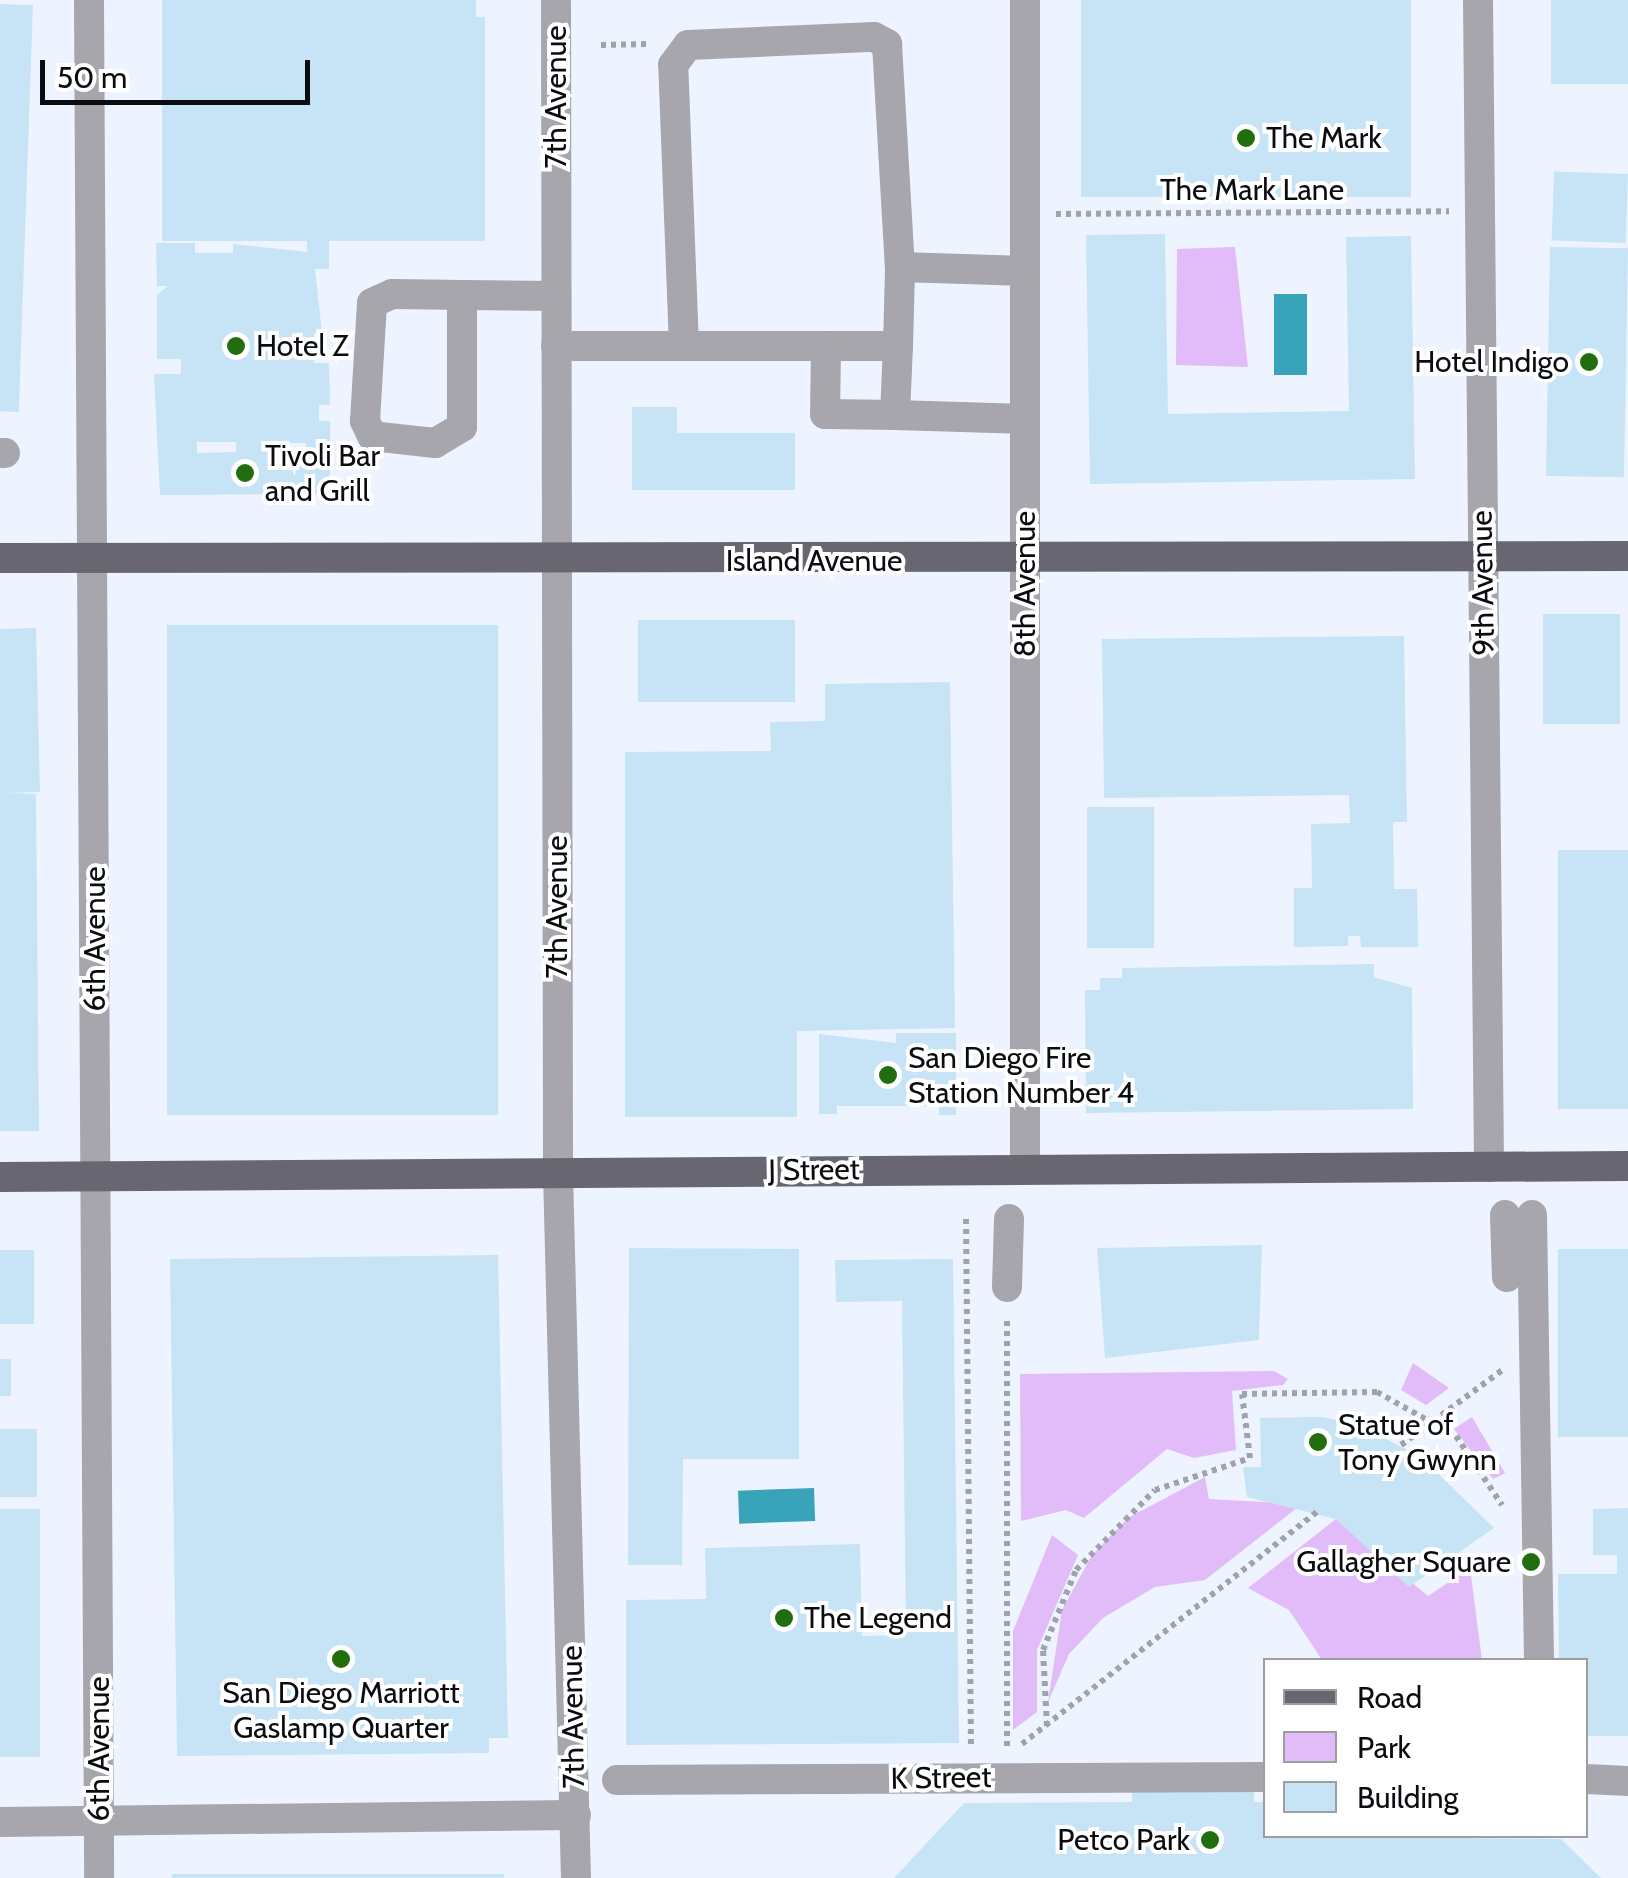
<!DOCTYPE html>
<style>
body{margin:0}
#map{position:relative;width:1628px;height:1878px;overflow:hidden;background:#eef4ff;font-family:Cabin,sans-serif}
div>[style]{position:absolute}
[style*='--x']{left:calc(var(--x)*1px);top:calc(var(--y)*1px);width:calc(var(--w)*1px);rotate:calc(var(--a)*1deg)}
.green>*{inset:0;background:#e2bcf8}
.water>*{inset:0;background:#39a3b9;transform-origin:0 0}
.building>*{inset:0;background:#c7e3f6;transform-origin:0 0}
.path>*{height:6px;margin-top:-3px;transform-origin:0;background:repeating-linear-gradient(90deg,#9ea3ac 0 5px,transparent 0 10px)}
.minor>*{height:30px;margin:-15px;padding:0 15px;transform-origin:15px;border-radius:15px;background:#a6a6ac}
.major>*{height:30px;margin:-15px;padding:0 15px;transform-origin:15px;border-radius:15px;background:#676671}
.dots>*{width:28px;height:28px;translate:-50% -50%;box-sizing:border-box;border:5px solid #fff;border-radius:50%}
span{translate:-50% -50%;white-space:nowrap;text-align:center;line-height:1.15;-webkit-text-stroke:8px #fff;paint-order:stroke}
.street-label{font-size:30px;color:#0a0c10}
.poi-label{font-size:30px;color:#0a0c10}
.left{translate:0 -50%;text-align:left}
.right{translate:-100% -50%;text-align:right}
.legend{position:absolute;left:1263px;top:1658px;width:325px;height:180px;box-sizing:border-box;background:#fff;border:2px solid #9d9e9f;margin:0;padding:12px 18px;list-style:none;font-size:30px;color:#0a0c10}
.legend li{display:flex;align-items:center;gap:20px;height:50px}
.legend b{width:50px;border:2px solid #9d9e9f}
.scale{position:absolute;left:40px;top:60px;width:270px;height:45px;box-sizing:border-box;border:5px solid #0a0c10;border-top:0;padding-left:12px;font-size:30px;line-height:35px;white-space:nowrap;color:#0a0c10;-webkit-text-stroke:8px #fff;paint-order:stroke}
</style>
<div id="map">
<div class="green">
<i style="clip-path:polygon(1235px 247px,1248px 367px,1176px 365px,1177px 249px)"></i>
<i style="clip-path:polygon(1413px 1363px,1449px 1388px,1426px 1405px,1401px 1390px)"></i>
<i style="clip-path:polygon(1274px 1371px,1288px 1379px,1283px 1385px,1232px 1391px,1236px 1450px,1194px 1458px,1167px 1449px,1084px 1518px,1066px 1510px,1021px 1521px,1020px 1374px)"></i>
<i style="clip-path:polygon(1472px 1417px,1505px 1473px,1493px 1479px,1454px 1429px)"></i>
<i style="clip-path:polygon(1205px 1477px,1209px 1499px,1302px 1504px,1205px 1580px,1155px 1587px,1103px 1618px,1069px 1654px,1048px 1702px,1062px 1610px,1092px 1555px,1128px 1518px)"></i>
<i style="clip-path:polygon(1336px 1519px,1428px 1596px,1470px 1568px,1482px 1660px,1322px 1660px,1289px 1610px,1248px 1588px)"></i>
<i style="clip-path:polygon(1052px 1535px,1078px 1555px,1037px 1650px,1037px 1712px,1013px 1730px,1013px 1631px)"></i>
</div>
<div class="water">
<i style="left:1274px;top:294px;width:33px;height:81px"></i>
<i style="left:814px;top:1488px;width:33px;height:76px;rotate:88deg"></i>
</div>
<div class="building">
<i style="clip-path:polygon(evenodd,162px 0,476px 0,476px 17px,485px 17px,485px 241px,329px 241px,329px 269px,315px 269px,322px 333px,314px 333px,314px 363px,329px 363px,330px 405px,319px 405px,319px 421px,330px 421px,330px 494px,160px 495px,154px 374px,181px 374px,181px 359px,157px 359px,157px 295px,168px 286px,157px 286px,156px 243px,195px 243px,195px 253px,233px 253px,233px 244px,307px 252px,307px 241px,162px 241px,162px 0,197px 442px,236px 442px,236px 452px,197px 453px,197px 442px,162px 0,270px 443px,306px 443px,306px 452px,270px 452px,270px 443px)"></i>
<i style="left:1081px;top:0;width:330px;height:197px"></i>
<i style="left:1551px;top:0;width:77px;height:84px"></i>
<i style="left:0;top:4px;width:33px;height:407px;rotate:2deg"></i>
<i style="left:1628px;top:174px;width:69px;height:74px;rotate:92deg"></i>
<i style="clip-path:polygon(1165px 234px,1168px 414px,1349px 411px,1346px 237px,1411px 236px,1415px 479px,1090px 484px,1086px 235px)"></i>
<i style="left:1550px;top:247px;width:78px;height:229px;rotate:1deg"></i>
<i style="clip-path:polygon(632px 407px,677px 407px,677px 433px,795px 433px,795px 490px,632px 490px)"></i>
<i style="left:1543px;top:614px;width:77px;height:110px"></i>
<i style="left:638px;top:620px;width:157px;height:82px"></i>
<i style="left:498px;top:625px;width:490px;height:331px;rotate:90deg"></i>
<i style="clip-path:polygon(36px 628px,40px 792px,6px 793px,36px 794px,39px 1131px,0 1131px,0 629px)"></i>
<i style="clip-path:polygon(1404px 636px,1407px 822px,1393px 822px,1394px 889px,1417px 889px,1418px 947px,1361px 947px,1360px 936px,1348px 936px,1348px 946px,1294px 947px,1294px 888px,1312px 888px,1311px 824px,1350px 823px,1349px 795px,1104px 798px,1102px 639px)"></i>
<i style="clip-path:polygon(950px 682px,955px 1028px,797px 1031px,797px 1117px,625px 1117px,625px 752px,771px 751px,770px 722px,825px 721px,825px 684px)"></i>
<i style="left:1087px;top:807px;width:67px;height:141px"></i>
<i style="left:1628px;top:850px;width:259px;height:70px;rotate:90deg"></i>
<i style="clip-path:polygon(1374px 964px,1374px 977px,1412px 988px,1413px 1109px,1086px 1113px,1085px 990px,1100px 990px,1100px 978px,1122px 978px,1122px 968px)"></i>
<i style="clip-path:polygon(896px 1033px,956px 1033px,956px 1115px,939px 1115px,939px 1106px,837px 1106px,837px 1114px,819px 1114px,819px 1034px,896px 1043px)"></i>
<i style="clip-path:polygon(1262px 1245px,1259px 1340px,1105px 1358px,1097px 1248px)"></i>
<i style="clip-path:polygon(629px 1248px,799px 1249px,799px 1459px,683px 1459px,682px 1565px,628px 1565px)"></i>
<i style="left:1628px;top:1249px;width:188px;height:70px;rotate:90deg"></i>
<i style="left:0;top:1250px;width:34px;height:74px"></i>
<i style="clip-path:polygon(498px 1255px,508px 1738px,489px 1738px,489px 1753px,177px 1756px,170px 1259px)"></i>
<i style="clip-path:polygon(953px 1259px,959px 1743px,626px 1745px,626px 1600px,706px 1599px,705px 1548px,860px 1544px,862px 1636px,906px 1635px,902px 1301px,836px 1302px,835px 1260px)"></i>
<i style="left:0;top:1359px;width:11px;height:37px"></i>
<i style="clip-path:polygon(1321px 1417px,1355px 1423px,1421px 1457px,1494px 1528px,1409px 1587px,1336px 1519px,1247px 1497px,1243px 1467px,1261px 1467px,1260px 1418px)"></i>
<i style="left:37px;top:1429px;width:68px;height:37px;rotate:90deg"></i>
<i style="clip-path:polygon(1628px 1508px,1628px 1736px,1586px 1736px,1586px 1660px,1559px 1660px,1558px 1574px,1617px 1574px,1617px 1555px,1593px 1555px,1593px 1509px)"></i>
<i style="left:0;top:1509px;width:40px;height:248px"></i>
<i style="clip-path:polygon(1132px 1783px,1254px 1783px,1254px 1802px,1266px 1802px,1266px 1836px,1561px 1839px,1601px 1878px,894px 1878px,964px 1803px,1132px 1802px)"></i>
<i style="left:172px;top:1874px;width:332px;height:4px"></i>
</div>
<div class="path">
<i style="--x:601;--y:45;--w:47;--a:-1.2"></i>
<i style="--x:1056;--y:214;--w:393;--a:-0.4"></i>
<i style="--x:966;--y:1219;--w:528;--a:89.46"></i>
<i style="--x:1401;--y:1445;--w:129;--a:-36.5"></i>
<i style="--x:1047;--y:1726;--w:76;--a:-93"></i>
<i style="--x:1043;--y:1650;--w:87;--a:-67.6"></i>
<i style="--x:1076;--y:1570;--w:112;--a:-45.4"></i>
<i style="--x:1155;--y:1490;--w:100;--a:-18.6"></i>
<i style="--x:1250;--y:1458;--w:64;--a:-97.1"></i>
<i style="--x:1242;--y:1394;--w:135;--a:-0.8"></i>
<i style="--x:1377;--y:1392;--w:90;--a:29.1"></i>
<i style="--x:1456;--y:1436;--w:83;--a:56.3"></i>
<i style="--x:1022;--y:1744;--w:378;--a:-38.2"></i>
<i style="--x:1007;--y:1746;--w:428;--a:-90"></i>
</div>
<div class="minor">
<i style="--x:89;--y:0;--w:1878;--a:89.69"></i>
<i style="--x:556;--y:0;--w:1173;--a:89.9"></i>
<i style="--x:558;--y:1173;--w:705;--a:88.54"></i>
<i style="--x:1025;--y:0;--w:1167;--a:90"></i>
<i style="--x:1478;--y:0;--w:1167;--a:89.46"></i>
<i style="--x:462;--y:295;--w:132;--a:90"></i>
<i style="--x:462;--y:427;--w:31;--a:149"></i>
<i style="--x:435;--y:443;--w:63;--a:-173.7"></i>
<i style="--x:372;--y:436;--w:17;--a:-115"></i>
<i style="--x:365;--y:421;--w:118;--a:-86.6"></i>
<i style="--x:372;--y:303;--w:22;--a:-24"></i>
<i style="--x:392;--y:294;--w:70;--a:0.8"></i>
<i style="--x:462;--y:295;--w:94;--a:0.6"></i>
<i style="--x:556;--y:346;--w:342;--a:0"></i>
<i style="--x:898;--y:346;--w:69;--a:92.5"></i>
<i style="--x:895;--y:415;--w:130;--a:1.8"></i>
<i style="--x:684;--y:346;--w:281;--a:-92.2"></i>
<i style="--x:673;--y:65;--w:25;--a:-53"></i>
<i style="--x:688;--y:45;--w:186;--a:-2.5"></i>
<i style="--x:874;--y:37;--w:15;--a:28"></i>
<i style="--x:887;--y:44;--w:223;--a:86.7"></i>
<i style="--x:826;--y:346;--w:68;--a:90.8"></i>
<i style="--x:825;--y:414;--w:70;--a:0.8"></i>
<i style="--x:898;--y:346;--w:79;--a:-88.5"></i>
<i style="--x:900;--y:267;--w:125;--a:1.8"></i>
<i style="--x:0;--y:453;--w:5;--a:0"></i>
<i style="--x:1505;--y:1215;--w:62;--a:88.2"></i>
<i style="--x:1532;--y:1215;--w:445;--a:89.1"></i>
<i style="--x:1007;--y:1287;--w:68;--a:-88.3"></i>
<i style="--x:1586;--y:1779;--w:42;--a:2.7"></i>
<i style="--x:617;--y:1780;--w:649;--a:-0.26"></i>
<i style="--x:0;--y:1822;--w:576;--a:-0.7"></i>
</div>
<div class="major">
<i style="--x:0;--y:558;--w:1628;--a:-0.07"></i>
<i style="--x:0;--y:1177;--w:1628;--a:-0.39"></i>
</div>
<div class="dots">
<i style="left:1246px;top:138px;background:#226d0e"></i>
<i style="left:236px;top:346px;background:#226d0e"></i>
<i style="left:1589px;top:362px;background:#226d0e"></i>
<i style="left:245px;top:473px;background:#226d0e"></i>
<i style="left:888px;top:1075px;background:#226d0e"></i>
<i style="left:1318px;top:1442px;background:#226d0e"></i>
<i style="left:1531px;top:1562px;background:#226d0e"></i>
<i style="left:784px;top:1618px;background:#226d0e"></i>
<i style="left:341px;top:1659px;background:#226d0e"></i>
<i style="left:1210px;top:1840px;background:#226d0e"></i>
</div>
<div class="street-label">
<span style="left:556px;top:97px;rotate:-90deg">7th Avenue</span>
<span style="left:1252px;top:190px">The Mark Lane</span>
<span style="left:814px;top:561px">Island Avenue</span>
<span style="left:1483px;top:583px;rotate:-91deg">9th Avenue</span>
<span style="left:1025px;top:584px;rotate:-90deg">8th Avenue</span>
<span style="left:557px;top:907px;rotate:-90deg">7th Avenue</span>
<span style="left:95px;top:939px;rotate:-90deg">6th Avenue</span>
<span style="left:814px;top:1170px;rotate:-1deg">J Street</span>
<span style="left:573px;top:1717px;rotate:-91deg">7th Avenue</span>
<span style="left:99px;top:1749px;rotate:-90deg">6th Avenue</span>
<span style="left:941px;top:1778px;rotate:-1deg">K Street</span>
</div>
<div class="poi-label">
<span class="left" style="left:1266px;top:138px">The Mark</span>
<span class="left" style="left:256px;top:346px">Hotel Z</span>
<span class="right" style="left:1569px;top:362px">Hotel Indigo</span>
<span class="left" style="left:265px;top:473px">Tivoli Bar<br>and Grill</span>
<span class="left" style="left:908px;top:1075px">San Diego Fire<br>Station Number 4</span>
<span class="left" style="left:1338px;top:1442px">Statue of<br>Tony Gwynn</span>
<span class="right" style="left:1511px;top:1562px">Gallagher Square</span>
<span class="left" style="left:804px;top:1618px">The Legend</span>
<span style="left:341px;top:1710px">San Diego Marriott<br>Gaslamp Quarter</span>
<span class="right" style="left:1190px;top:1840px">Petco Park</span>
</div>
<ul class="legend">
<li><b style="height:12px;background:#676671"></b>Road</li>
<li><b style="height:28px;background:#e2bcf8"></b>Park</li>
<li><b style="height:28px;background:#c7e3f6"></b>Building</li>
</ul>
<div class="scale">50 m</div>
</div>
